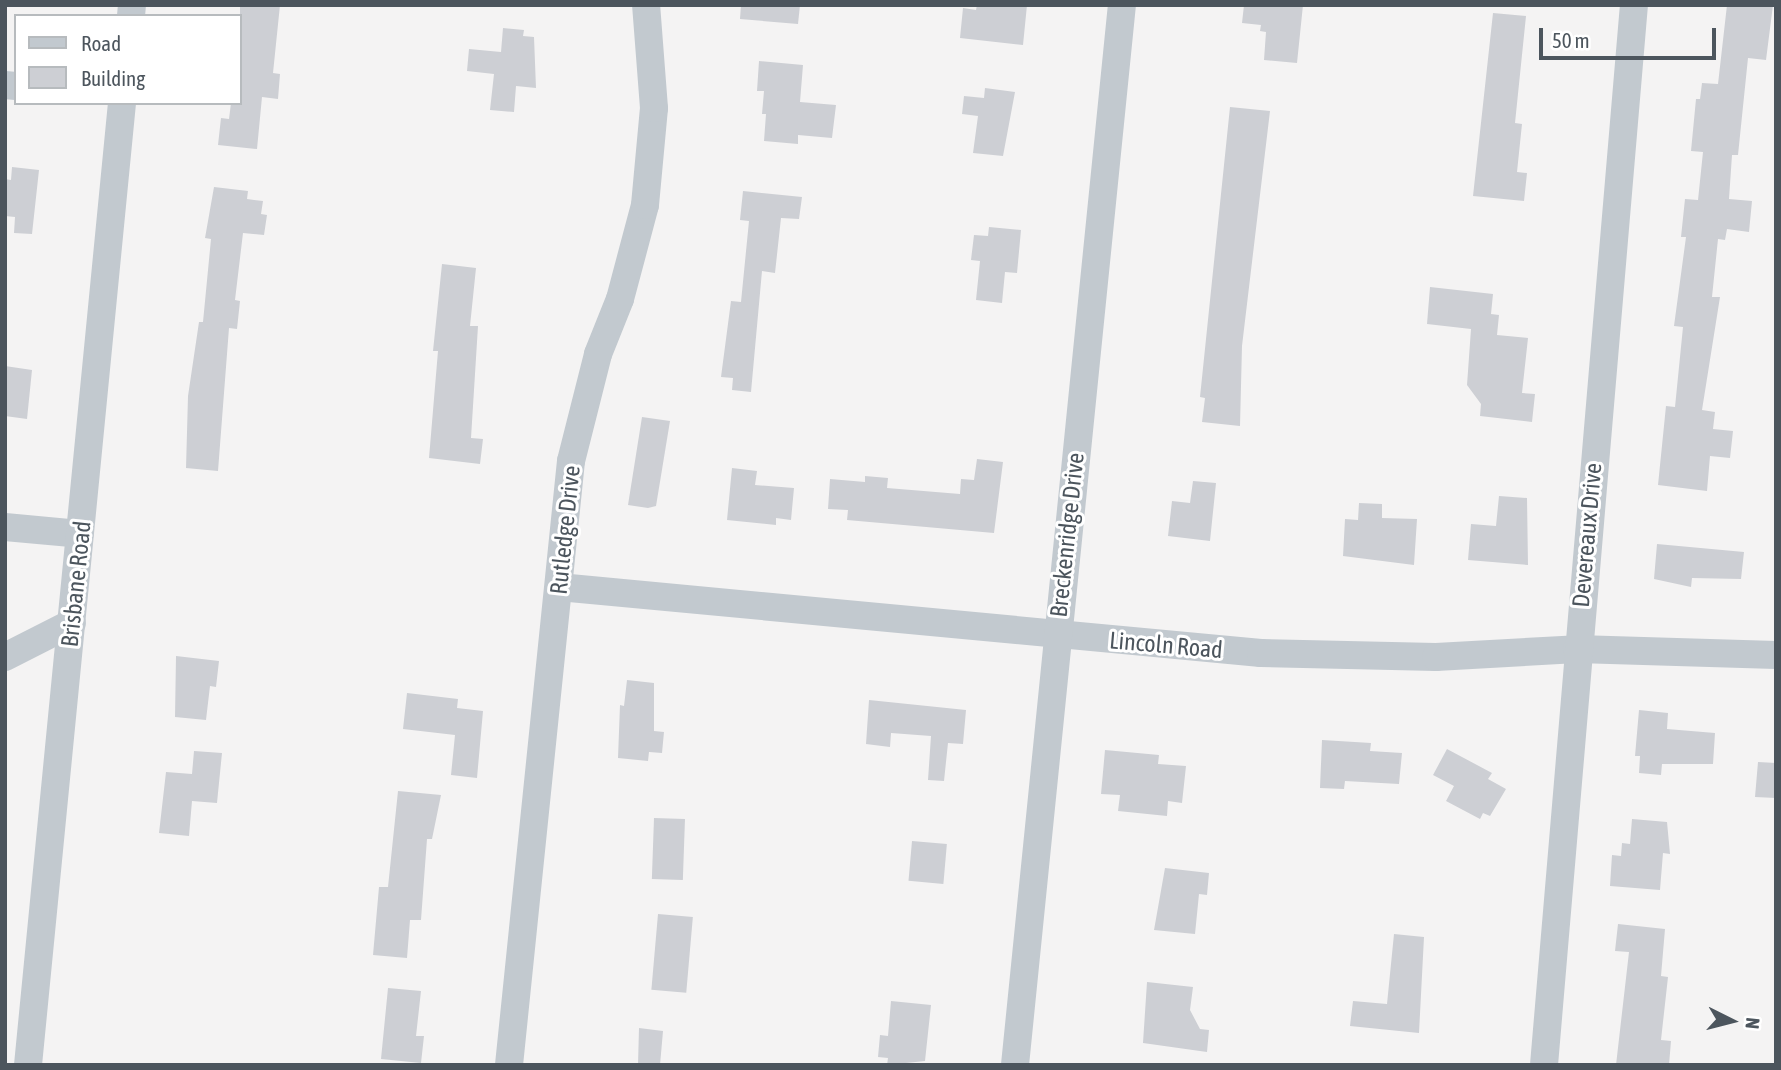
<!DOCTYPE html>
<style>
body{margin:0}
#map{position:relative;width:1781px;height:1070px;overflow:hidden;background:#f4f3f3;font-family:"Asap Condensed",sans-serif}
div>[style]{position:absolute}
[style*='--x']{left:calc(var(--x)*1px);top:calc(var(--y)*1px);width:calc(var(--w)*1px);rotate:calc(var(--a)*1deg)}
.building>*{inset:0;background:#cdcfd4;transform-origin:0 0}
.minor>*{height:28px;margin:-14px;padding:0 14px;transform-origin:14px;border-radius:14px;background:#c2c9cf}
span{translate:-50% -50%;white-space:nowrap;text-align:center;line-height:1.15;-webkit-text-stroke:6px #fff;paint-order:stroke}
.street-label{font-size:24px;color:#4c555d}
.frame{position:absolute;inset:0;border:7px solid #4c555d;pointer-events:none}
.legend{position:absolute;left:14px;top:14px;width:228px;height:91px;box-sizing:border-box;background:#fff;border:2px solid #b7bbbe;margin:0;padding:9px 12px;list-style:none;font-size:21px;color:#4c555d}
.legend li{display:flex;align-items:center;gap:14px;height:35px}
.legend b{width:35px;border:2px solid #b7bbbe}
.north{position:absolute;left:1697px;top:986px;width:70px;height:70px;-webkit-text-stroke:5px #fff;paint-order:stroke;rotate:96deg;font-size:19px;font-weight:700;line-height:28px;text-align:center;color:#4c555d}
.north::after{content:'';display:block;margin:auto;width:24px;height:32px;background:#4c555d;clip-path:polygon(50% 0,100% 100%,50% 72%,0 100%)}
.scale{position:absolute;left:1539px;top:28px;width:177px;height:32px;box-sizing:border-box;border:4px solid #4c555d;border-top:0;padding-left:9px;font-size:21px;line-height:24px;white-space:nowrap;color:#4c555d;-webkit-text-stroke:5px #fff;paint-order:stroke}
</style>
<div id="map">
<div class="building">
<i style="clip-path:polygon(240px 5px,280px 5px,273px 73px,280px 74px,278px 99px,262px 97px,257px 149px,218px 145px,221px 118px,229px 119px,231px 103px,240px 103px)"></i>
<i style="clip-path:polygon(741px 5px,800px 5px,798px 24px,740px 19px)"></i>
<i style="clip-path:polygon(977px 5px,1027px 5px,1023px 45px,960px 38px,963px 8px,976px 10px)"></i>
<i style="clip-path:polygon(1244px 5px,1303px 5px,1297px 63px,1264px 60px,1266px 32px,1260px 31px,1261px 25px,1242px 23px)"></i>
<i style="clip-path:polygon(1727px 5px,1773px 5px,1766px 60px,1748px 58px,1738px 155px,1732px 155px,1729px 199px,1752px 201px,1749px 232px,1727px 229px,1725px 240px,1718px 239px,1712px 297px,1720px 297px,1702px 410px,1715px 412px,1713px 429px,1733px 431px,1730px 458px,1710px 456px,1707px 491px,1658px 485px,1666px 406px,1675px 407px,1683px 327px,1674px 326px,1686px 237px,1681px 237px,1685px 199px,1698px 200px,1703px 152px,1691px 151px,1696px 99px,1700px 99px,1702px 83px,1718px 84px)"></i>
<i style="clip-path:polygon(1493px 13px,1526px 16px,1515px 123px,1522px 124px,1517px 172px,1527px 173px,1524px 201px,1473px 196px)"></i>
<i style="clip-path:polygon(503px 28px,524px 30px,523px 36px,534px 37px,536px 88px,516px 86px,514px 112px,490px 110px,494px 74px,467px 71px,469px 49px,501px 52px)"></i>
<i style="clip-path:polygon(759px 61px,803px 65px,800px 102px,836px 105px,832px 138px,798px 135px,798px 144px,764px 141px,766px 114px,762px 114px,764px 91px,757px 91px)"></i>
<i style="clip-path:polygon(985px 88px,1015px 92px,1003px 156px,973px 153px,978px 116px,962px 114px,964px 96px,984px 98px)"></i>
<i style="clip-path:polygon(1230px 107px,1270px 111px,1242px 346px,1240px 426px,1202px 422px,1205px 398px,1200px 397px)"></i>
<i style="clip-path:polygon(12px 167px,39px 170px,32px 234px,14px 233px,15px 217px,5px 216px,5px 179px,11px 180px)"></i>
<i style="clip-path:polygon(214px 187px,248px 191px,247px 199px,263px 201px,261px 214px,267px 215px,264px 235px,243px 233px,235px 300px,240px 301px,237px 329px,229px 328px,218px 471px,186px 468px,188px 396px,199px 322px,203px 322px,211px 239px,205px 238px)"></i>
<i style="clip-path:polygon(743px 191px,802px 197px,799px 219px,781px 218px,775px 273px,762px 271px,751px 392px,732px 390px,733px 378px,721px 377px,731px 301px,741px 302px,749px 221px,740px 220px)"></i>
<i style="clip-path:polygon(989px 227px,1021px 230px,1017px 273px,1005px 272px,1002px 303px,976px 300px,980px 261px,971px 260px,974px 235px,988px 236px)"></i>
<i style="clip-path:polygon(442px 264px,476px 268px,470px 326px,478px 326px,471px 438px,483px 439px,480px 464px,429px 458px,438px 351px,433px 351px)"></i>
<i style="clip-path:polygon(1430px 287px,1493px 294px,1491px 314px,1499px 315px,1497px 335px,1528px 338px,1522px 393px,1535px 394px,1532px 422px,1480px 416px,1481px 404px,1467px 385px,1471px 329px,1427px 324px)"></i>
<i style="clip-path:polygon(5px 366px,32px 370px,27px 419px,5px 416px)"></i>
<i style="clip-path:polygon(642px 417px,670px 421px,656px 506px,648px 508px,628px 505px)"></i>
<i style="clip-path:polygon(977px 459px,1003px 462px,994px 533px,847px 520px,848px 510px,828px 509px,830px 479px,865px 482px,865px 476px,888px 478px,887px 488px,960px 494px,961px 479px,974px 480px)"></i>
<i style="clip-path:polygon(732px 468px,757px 471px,755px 485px,794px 488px,791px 520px,776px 518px,776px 525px,727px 520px)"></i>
<i style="clip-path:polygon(1193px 481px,1216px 483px,1210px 541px,1168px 536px,1172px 501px,1190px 503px)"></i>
<i style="clip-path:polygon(1499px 496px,1527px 498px,1528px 565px,1468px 560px,1471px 524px,1496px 526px)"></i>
<i style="clip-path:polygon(1359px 503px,1382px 504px,1382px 518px,1417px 519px,1414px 565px,1343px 556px,1345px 519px,1358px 520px)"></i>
<i style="clip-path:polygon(1657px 544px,1744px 552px,1741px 579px,1692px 578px,1691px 587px,1654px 579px)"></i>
<i style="clip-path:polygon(176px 656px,219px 661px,216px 687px,210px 686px,206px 720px,175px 717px)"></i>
<i style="clip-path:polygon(627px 680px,654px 683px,654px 731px,664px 732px,662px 753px,649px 752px,648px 761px,618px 758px,620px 705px,624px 706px)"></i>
<i style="clip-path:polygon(407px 693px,458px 699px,457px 708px,483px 711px,477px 778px,451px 775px,455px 735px,403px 729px)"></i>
<i style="clip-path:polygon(869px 700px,966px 710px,963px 744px,948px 743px,944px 781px,928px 780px,931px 736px,891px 733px,890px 747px,866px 744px)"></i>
<i style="clip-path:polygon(1639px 710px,1668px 713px,1667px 729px,1715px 733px,1713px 764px,1662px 764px,1661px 775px,1639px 773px,1640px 756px,1635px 756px)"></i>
<i style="clip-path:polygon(1322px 740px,1371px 743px,1370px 751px,1402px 753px,1399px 784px,1345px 781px,1344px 789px,1320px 788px)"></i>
<i style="clip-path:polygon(1447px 749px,1492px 773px,1488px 779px,1506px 789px,1490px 816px,1483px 813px,1480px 819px,1446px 801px,1454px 786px,1433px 775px)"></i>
<i style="clip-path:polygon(1105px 750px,1159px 755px,1158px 764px,1186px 766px,1182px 803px,1168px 801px,1167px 816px,1118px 811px,1120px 795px,1101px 794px)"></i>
<i style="clip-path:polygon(194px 751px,222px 753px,217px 803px,192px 801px,189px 836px,159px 833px,166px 772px,192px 774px)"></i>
<i style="clip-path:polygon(1758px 762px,1776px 763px,1776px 798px,1755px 797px)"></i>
<i style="clip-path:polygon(398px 791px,441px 795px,432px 839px,427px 839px,421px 920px,410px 920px,407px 958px,373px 955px,379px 887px,388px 887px)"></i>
<i style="left:654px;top:818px;width:31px;height:61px;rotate:2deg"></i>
<i style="clip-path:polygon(1632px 819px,1667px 822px,1670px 854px,1663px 853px,1660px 890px,1610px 886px,1612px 855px,1621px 856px,1622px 843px,1630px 844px)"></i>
<i style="left:912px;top:841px;width:35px;height:40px;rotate:5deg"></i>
<i style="clip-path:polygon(1165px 868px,1209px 873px,1207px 895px,1199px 894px,1195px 934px,1154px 930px)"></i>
<i style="left:658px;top:914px;width:35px;height:76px;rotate:5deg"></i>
<i style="clip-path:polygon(1618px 924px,1665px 929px,1661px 976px,1668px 977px,1661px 1040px,1671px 1041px,1669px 1065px,1616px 1065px,1629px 952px,1615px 951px)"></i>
<i style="clip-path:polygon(1394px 934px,1424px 937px,1419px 1033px,1350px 1026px,1353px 1001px,1387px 1004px)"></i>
<i style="clip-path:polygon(1147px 982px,1193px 987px,1190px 1010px,1200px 1029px,1209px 1030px,1207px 1052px,1143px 1043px)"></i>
<i style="clip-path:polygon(388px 988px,421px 991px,416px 1036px,424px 1036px,421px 1063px,381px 1059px)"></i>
<i style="clip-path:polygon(891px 1001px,931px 1005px,925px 1061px,887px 1065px,888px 1058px,878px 1057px,880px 1035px,888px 1036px)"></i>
<i style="clip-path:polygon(639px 1028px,663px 1031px,660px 1065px,638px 1065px)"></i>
</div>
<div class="minor">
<i style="--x:131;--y:16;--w:11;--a:-85"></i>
<i style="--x:5;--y:85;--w:11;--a:5"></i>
<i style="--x:5;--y:527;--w:75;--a:5.3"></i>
<i style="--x:559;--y:587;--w:705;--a:5.37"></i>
<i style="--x:1261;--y:653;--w:175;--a:1.3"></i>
<i style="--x:1436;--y:657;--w:141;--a:-3.2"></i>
<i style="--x:1577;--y:649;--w:199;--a:1.7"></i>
<i style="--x:5;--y:657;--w:75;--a:-26.9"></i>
<i style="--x:28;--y:1065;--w:967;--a:-84.42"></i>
<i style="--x:509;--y:1065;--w:607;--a:-84.14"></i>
<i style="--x:571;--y:461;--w:110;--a:-75.8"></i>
<i style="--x:598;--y:354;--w:59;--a:-68.2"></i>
<i style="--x:620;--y:299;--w:97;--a:-75.1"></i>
<i style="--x:645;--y:205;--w:97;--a:-84.7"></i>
<i style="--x:654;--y:108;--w:103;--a:-94.4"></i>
<i style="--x:1015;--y:1065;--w:1065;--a:-84.24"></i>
<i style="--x:1544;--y:1065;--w:1064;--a:-85.15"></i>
</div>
<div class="street-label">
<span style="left:565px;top:530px;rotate:-84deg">Rutledge Drive</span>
<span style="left:1067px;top:535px;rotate:-84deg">Breckenridge Drive</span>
<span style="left:1587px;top:535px;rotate:-85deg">Devereaux Drive</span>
<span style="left:76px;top:584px;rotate:-84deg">Brisbane Road</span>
<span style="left:1166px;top:645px;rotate:5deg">Lincoln Road</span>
</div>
<div class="frame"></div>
<ul class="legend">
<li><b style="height:9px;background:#c2c9cf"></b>Road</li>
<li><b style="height:19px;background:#cdcfd4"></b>Building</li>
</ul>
<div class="north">N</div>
<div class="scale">50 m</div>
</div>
